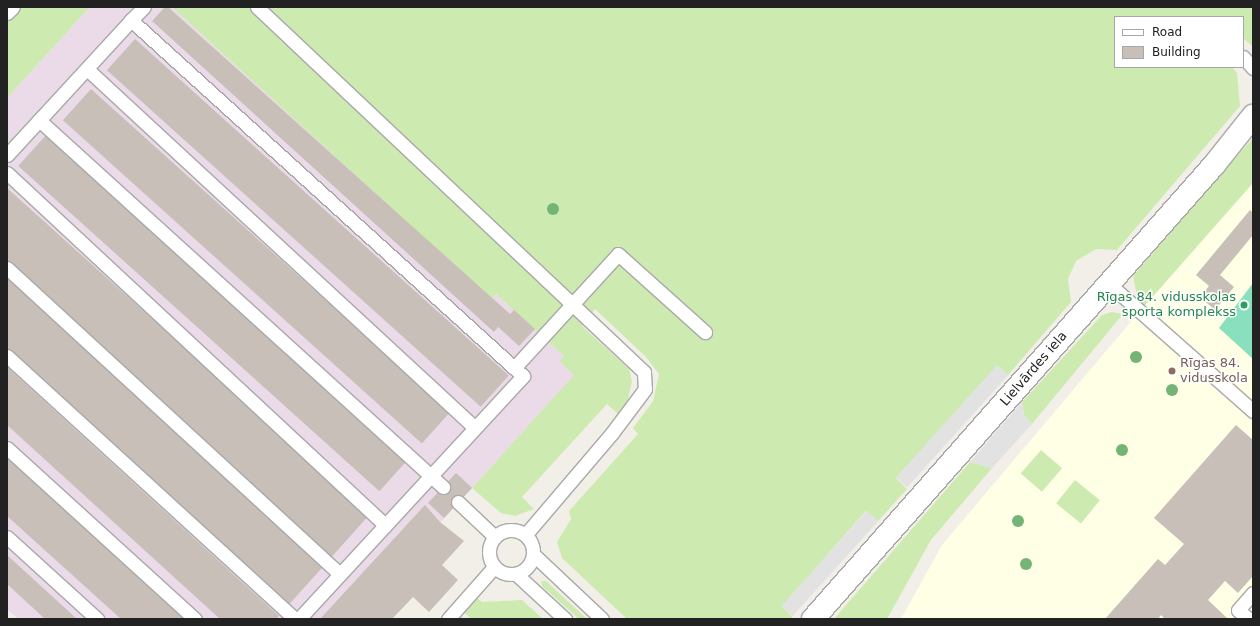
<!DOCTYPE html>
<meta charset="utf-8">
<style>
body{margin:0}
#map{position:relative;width:1260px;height:626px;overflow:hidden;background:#f2efe9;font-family:"DejaVu Sans",sans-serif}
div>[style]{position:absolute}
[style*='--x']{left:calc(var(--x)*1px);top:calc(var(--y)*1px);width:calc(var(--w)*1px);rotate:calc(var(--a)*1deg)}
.industrial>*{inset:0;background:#ebdbe8}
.education>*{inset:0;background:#ffffe5}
.grass>*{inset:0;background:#cdebb0;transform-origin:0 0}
.pitch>*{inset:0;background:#88e0be}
.parking>*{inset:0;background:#e2e2e2;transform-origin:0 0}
.building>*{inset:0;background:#c7bfb8;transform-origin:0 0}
.roads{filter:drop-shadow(1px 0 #a9a9a9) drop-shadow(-1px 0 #a9a9a9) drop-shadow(0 1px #a9a9a9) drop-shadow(0 -1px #a9a9a9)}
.lane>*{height:13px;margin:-6.5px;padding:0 6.5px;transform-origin:6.5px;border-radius:6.5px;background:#fff}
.lane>.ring{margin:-6.5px;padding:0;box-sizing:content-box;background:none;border:13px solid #fff;border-radius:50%}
.street>*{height:22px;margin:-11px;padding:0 11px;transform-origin:11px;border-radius:11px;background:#fff}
.trees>*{width:12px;height:12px;margin:-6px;border-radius:50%;background:#74b475}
.dots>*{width:11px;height:11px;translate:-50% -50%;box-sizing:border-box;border:2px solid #fff;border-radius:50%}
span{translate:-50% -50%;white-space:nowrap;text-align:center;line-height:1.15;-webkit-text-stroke:3px #fff;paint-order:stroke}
.leisure-label{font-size:13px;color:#27864d}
.right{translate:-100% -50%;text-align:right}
.education-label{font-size:13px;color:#785e54}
.left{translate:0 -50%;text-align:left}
.street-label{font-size:13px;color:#222}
.frame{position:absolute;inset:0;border:8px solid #222;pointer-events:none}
.legend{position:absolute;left:1114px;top:16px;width:130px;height:52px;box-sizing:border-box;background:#fff;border:1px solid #a7a7a7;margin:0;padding:5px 7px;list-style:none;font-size:12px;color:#222}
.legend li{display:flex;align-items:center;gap:8px;height:20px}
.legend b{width:20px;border:1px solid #a7a7a7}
</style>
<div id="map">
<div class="industrial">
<i style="clip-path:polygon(90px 7px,172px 7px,491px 298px,496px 294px,514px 310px,564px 356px,559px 361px,575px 375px,352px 619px,18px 619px,7px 609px,7px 98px)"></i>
</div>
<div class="education">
<i style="clip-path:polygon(1253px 183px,1253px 619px,901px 619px,942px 545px,1140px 311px)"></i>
</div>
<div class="grass">
<i style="clip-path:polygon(7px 7px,90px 7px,7px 98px)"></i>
<i style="clip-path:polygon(172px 7px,1253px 7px,1253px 47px,1243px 38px,1243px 17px,1115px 17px,1115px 67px,1232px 67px,1237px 73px,1240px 106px,1117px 250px,1096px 249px,1076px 261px,1068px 279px,1071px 302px,1008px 375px,997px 366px,896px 478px,907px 489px,878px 521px,866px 511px,782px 606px,794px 619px,627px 619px,562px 558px,557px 542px,571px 519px,569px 511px,638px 434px,633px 428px,653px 401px,659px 374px,646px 357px,595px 309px,582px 326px,629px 369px,632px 381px,627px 404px,620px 416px,607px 404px,522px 497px,534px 509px,515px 516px,501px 513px,472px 488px,574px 375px,559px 361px,564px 356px,496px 294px,491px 299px)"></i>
<i style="clip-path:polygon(1253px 138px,1253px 183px,1140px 311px,1133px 276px)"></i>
<i style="clip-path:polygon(1112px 312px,1123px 314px,1032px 424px,1024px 415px,1022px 402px,1102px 315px)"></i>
<i style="left:1041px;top:450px;width:28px;height:31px;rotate:41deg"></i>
<i style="clip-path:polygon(970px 462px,992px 468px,931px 540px,887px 619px,834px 619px)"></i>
<i style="left:1075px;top:480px;width:32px;height:30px;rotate:39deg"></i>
<i style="clip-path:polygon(541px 581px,546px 581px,587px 619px,579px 619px,542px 586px)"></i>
<i style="clip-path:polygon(476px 597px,482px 602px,522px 600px,543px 619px,471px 619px,464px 612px)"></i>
</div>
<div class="pitch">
<i style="clip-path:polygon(1253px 283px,1253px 359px,1219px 328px)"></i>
</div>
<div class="parking">
<i style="left:997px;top:365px;width:15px;height:151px;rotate:42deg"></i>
<i style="clip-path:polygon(1022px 402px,1024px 415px,1032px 424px,992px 468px,970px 462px)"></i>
<i style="left:867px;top:511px;width:15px;height:128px;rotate:42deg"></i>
</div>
<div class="building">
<i style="clip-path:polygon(165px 7px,168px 7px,510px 314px,514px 310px,535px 329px,519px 346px,498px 327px,494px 332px,152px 21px)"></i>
<i style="left:135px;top:39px;width:503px;height:42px;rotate:42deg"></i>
<i style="left:91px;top:89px;width:483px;height:42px;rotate:42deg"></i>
<i style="left:47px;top:134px;width:486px;height:43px;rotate:42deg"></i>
<i style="left:7px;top:188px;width:488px;height:58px;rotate:42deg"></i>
<i style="clip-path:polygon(1250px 210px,1253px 213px,1253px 235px,1220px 275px,1234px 287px,1215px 310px,1200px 297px,1209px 286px,1196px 275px)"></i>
<i style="left:7px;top:278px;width:428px;height:58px;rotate:42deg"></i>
<i style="clip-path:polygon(7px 367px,279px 616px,276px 619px,220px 619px,7px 425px)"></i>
<i style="clip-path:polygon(1236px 425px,1253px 440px,1253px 576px,1238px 593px,1225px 581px,1208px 600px,1228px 619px,1165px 619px,1161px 615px,1158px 619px,1105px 619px,1158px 559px,1165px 565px,1184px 544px,1154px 518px)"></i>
<i style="clip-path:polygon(7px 458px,185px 619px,121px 619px,7px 516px)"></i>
<i style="left:456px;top:473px;width:22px;height:41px;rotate:43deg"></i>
<i style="clip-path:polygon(425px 505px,440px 522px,464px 541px,442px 565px,458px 580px,429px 612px,413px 597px,392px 619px,320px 619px)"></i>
<i style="clip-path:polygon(7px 555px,77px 619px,45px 619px,7px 584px)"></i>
</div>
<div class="roads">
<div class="lane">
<i style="--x:257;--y:7;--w:532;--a:43.32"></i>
<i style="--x:644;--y:372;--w:17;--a:87"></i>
<i style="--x:645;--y:389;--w:55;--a:126.9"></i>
<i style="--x:612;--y:433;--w:133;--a:130.4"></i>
<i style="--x:7;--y:13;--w:8;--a:-45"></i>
<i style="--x:131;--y:20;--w:18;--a:-45"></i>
<i style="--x:1243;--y:57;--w:15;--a:48"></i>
<i style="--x:87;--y:69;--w:527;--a:42.77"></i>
<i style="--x:39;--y:120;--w:546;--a:42.25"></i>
<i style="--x:7;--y:155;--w:183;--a:-47.4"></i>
<i style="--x:131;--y:20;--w:530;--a:42.24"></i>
<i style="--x:523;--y:376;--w:330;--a:132.7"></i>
<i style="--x:7;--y:173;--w:517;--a:42.96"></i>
<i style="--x:7;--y:268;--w:452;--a:42.6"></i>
<i style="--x:1109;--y:284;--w:192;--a:41.4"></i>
<i style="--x:7;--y:356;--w:390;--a:42.4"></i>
<i style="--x:514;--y:368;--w:154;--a:-47.6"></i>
<i style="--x:618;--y:254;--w:117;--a:41.9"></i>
<i style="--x:7;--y:448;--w:254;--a:42.3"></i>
<i style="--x:458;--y:502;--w:50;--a:43.4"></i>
<i class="ring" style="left:489px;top:530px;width:31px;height:31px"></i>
<i style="--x:7;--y:537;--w:122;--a:42.3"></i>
<i style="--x:534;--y:555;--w:93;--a:43.3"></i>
<i style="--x:516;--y:574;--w:67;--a:42.6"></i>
<i style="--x:448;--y:619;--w:69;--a:-48.5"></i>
<i style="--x:1249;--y:619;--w:14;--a:-141"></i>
<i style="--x:1238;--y:610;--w:23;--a:-49"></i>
</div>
<div class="street">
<i style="--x:813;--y:619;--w:606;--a:-48.55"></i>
<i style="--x:1214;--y:165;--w:63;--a:-51.5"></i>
</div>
</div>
<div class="trees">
<i style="left:553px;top:209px"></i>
<i style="left:1136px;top:357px"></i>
<i style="left:1172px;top:390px"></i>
<i style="left:1122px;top:450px"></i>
<i style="left:1018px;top:521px"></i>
<i style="left:1026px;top:564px"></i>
</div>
<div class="dots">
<i style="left:1244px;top:305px;background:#2e9e5b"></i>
<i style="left:1172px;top:371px;background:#8d6e63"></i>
</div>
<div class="leisure-label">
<span class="right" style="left:1236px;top:305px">Rīgas 84. vidusskolas<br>sporta komplekss</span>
</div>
<div class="education-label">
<span class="left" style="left:1180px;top:371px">Rīgas 84.<br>vidusskola</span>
</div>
<div class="street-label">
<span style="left:1034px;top:369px;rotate:-49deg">Lielvārdes iela</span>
</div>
<div class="frame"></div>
<ul class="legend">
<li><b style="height:5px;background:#fff"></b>Road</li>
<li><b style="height:11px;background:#c7bfb8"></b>Building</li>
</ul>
</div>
